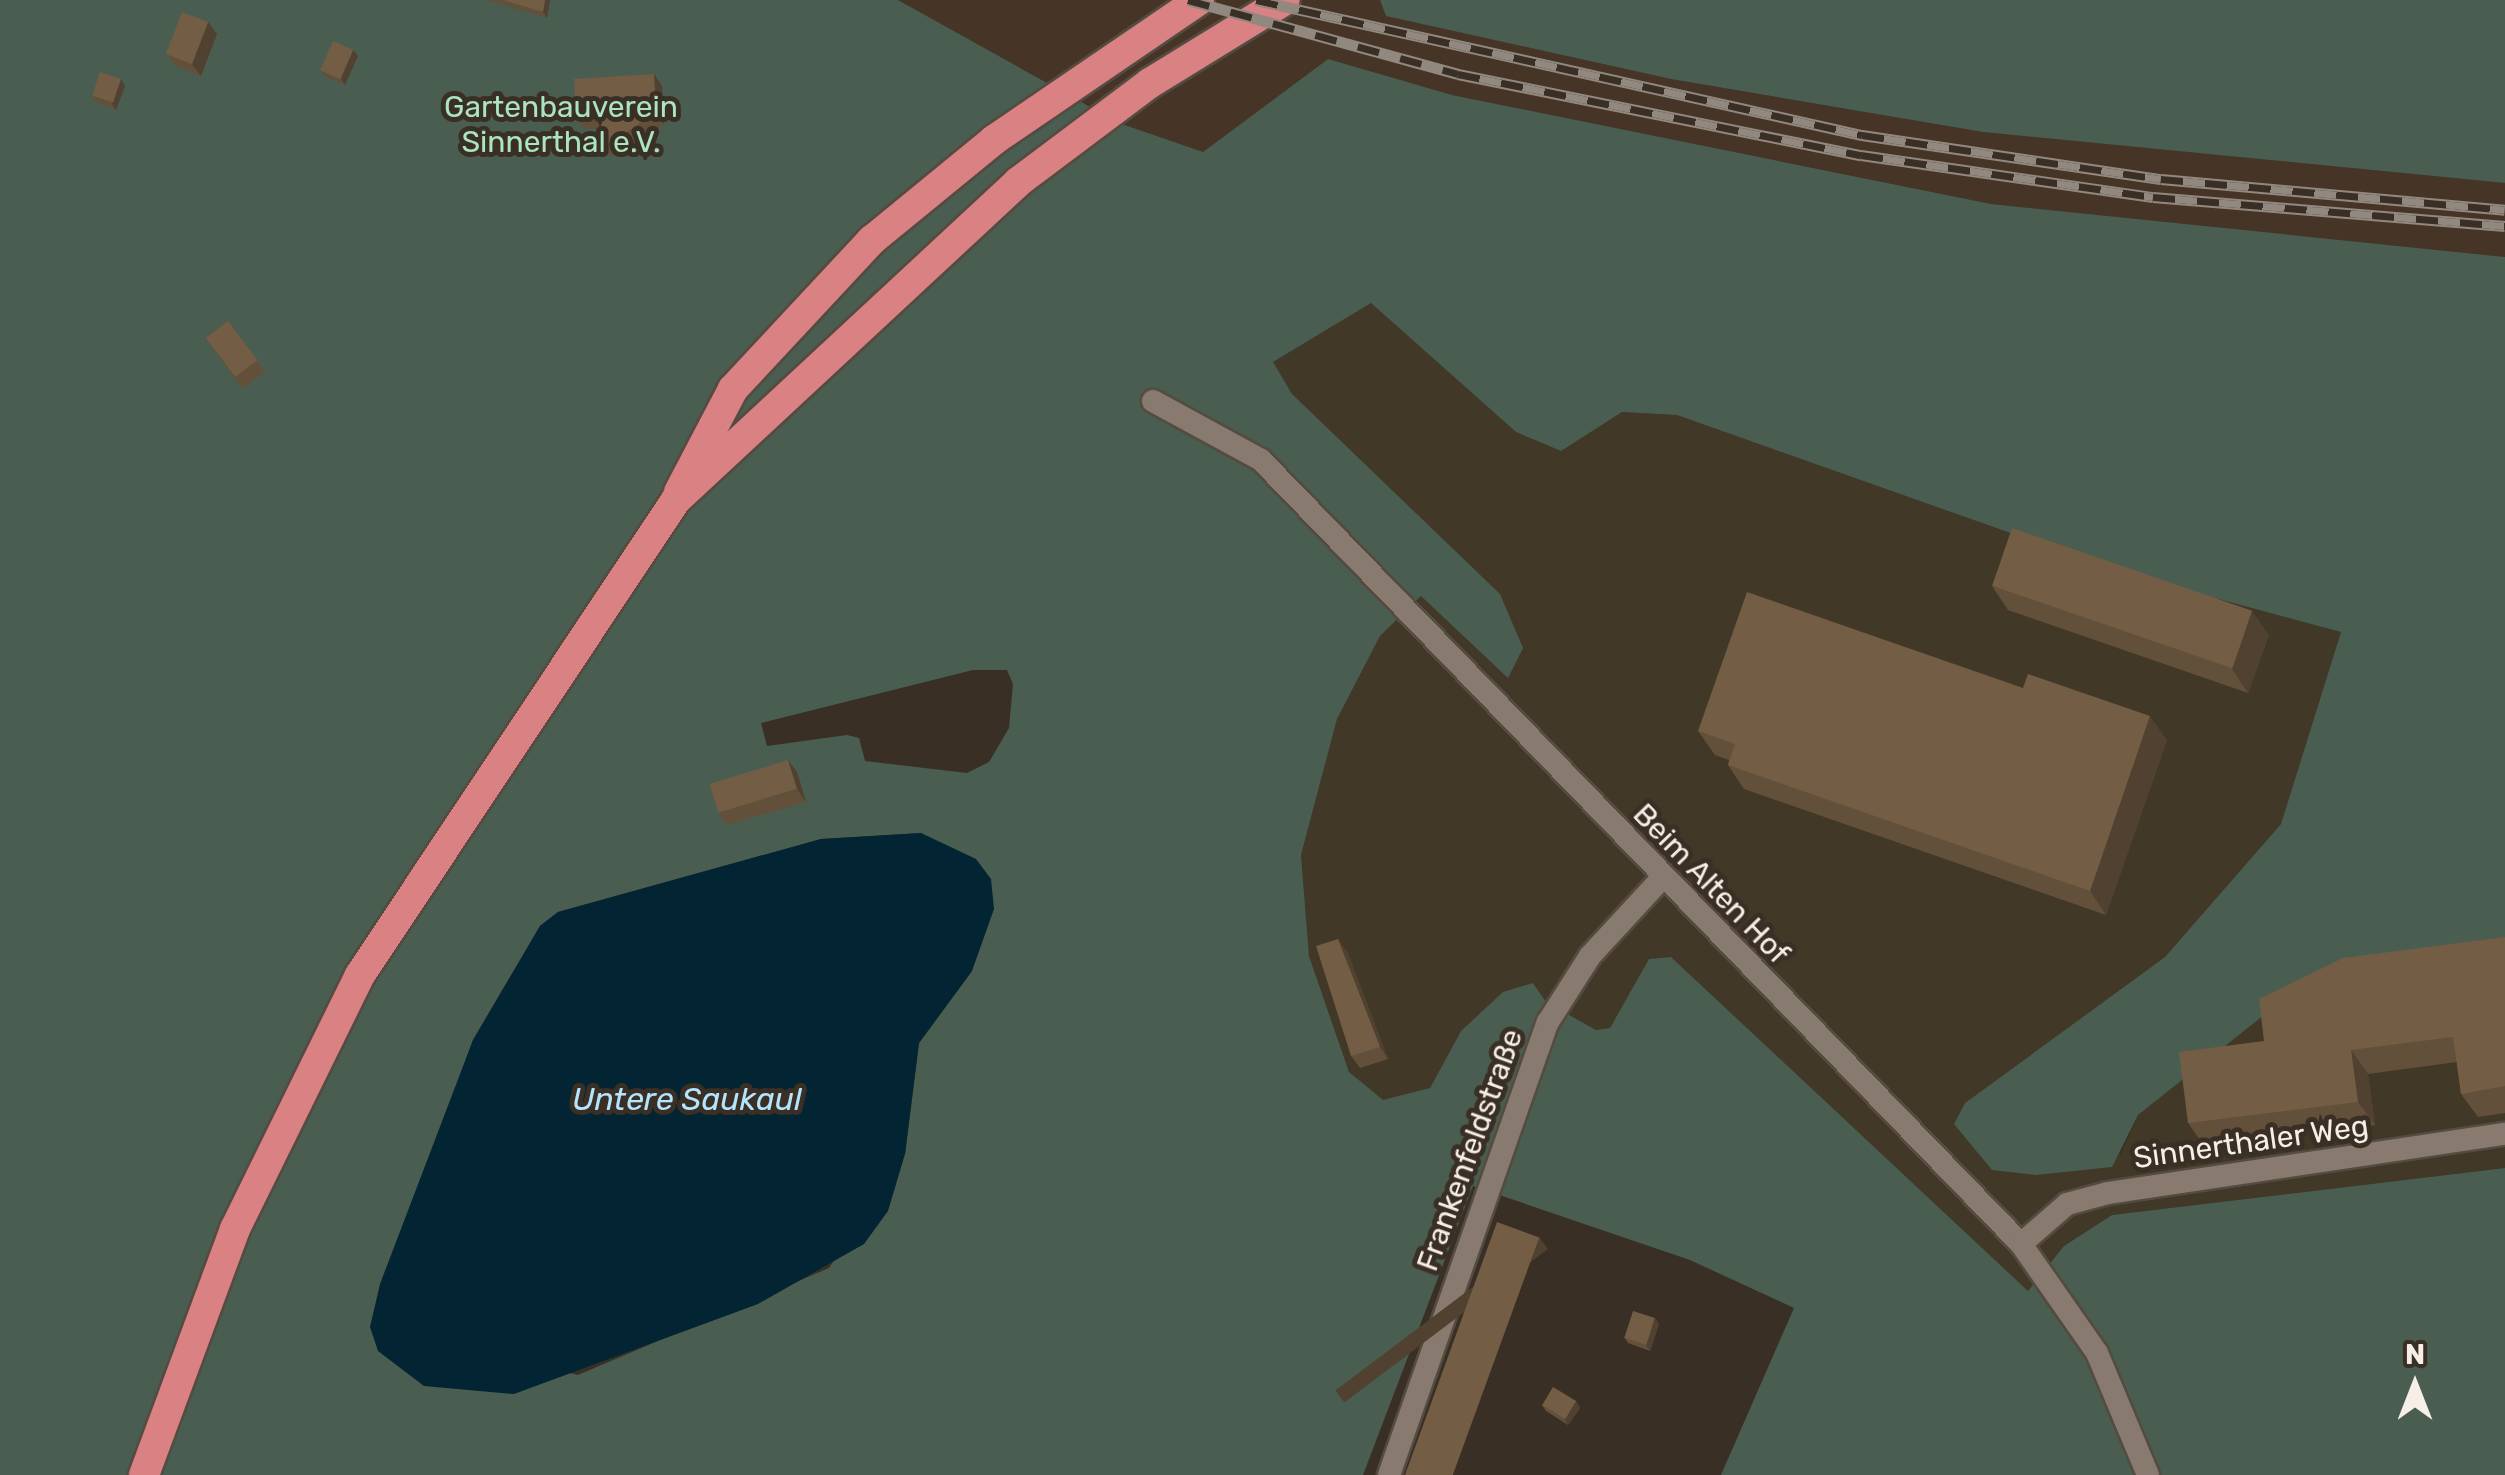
<!DOCTYPE html>
<meta charset="utf-8">
<style>
body{margin:0}
#map{position:relative;width:2505px;height:1475px;overflow:hidden;background:#3a2f25;font-family:Rubik,sans-serif}
div>[style]{position:absolute}
[style*='--x']{left:calc(var(--x)*1px);top:calc(var(--y)*1px);width:calc(var(--w)*1px);rotate:calc(var(--a)*1deg)}
.commercial>*{inset:0;background:#413827}
.built>*{inset:0;background:#463526}
.green>*{inset:0;background:#495e50}
.water>*{inset:0;background:#022433}
.roads{filter:drop-shadow(2px 0 #544b41) drop-shadow(-2px 0 #544b41) drop-shadow(0 2px #544b41) drop-shadow(0 -2px #544b41)}
.street>*{height:22px;margin:-11px;padding:0 11px;transform-origin:11px;border-radius:11px;background:#887a6e}
.highway>*{height:30px;margin:-15px;padding:0 15px;transform-origin:15px;border-radius:15px;background:#da8183}
.rail>*{height:11px;margin-top:-5.5px;transform-origin:0;background:repeating-linear-gradient(90deg,#3a2f25 0 22px,#91887f 0 44px);box-sizing:border-box;border-block:2px solid #91887f}
.wall>*{inset:0;background:#63503a;transform-origin:0 0}
.shaded-wall>*{inset:0;background:#504130;transform-origin:0 0}
.building>*{inset:0;background:#735d44;transform-origin:0 0}
span{translate:-50% -50%;white-space:nowrap;text-align:center;line-height:1.15;-webkit-text-stroke:10px #3a2f25;paint-order:stroke}
.park-label{font-size:30px;color:#abe4c0}
.street-label{font-size:30px;color:#f6eee7}
.water-label{font-size:32px;color:#b4e5ff;font-style:italic}
.north{position:absolute;left:2365px;top:1335px;width:100px;height:100px;-webkit-text-stroke:8px #3a2f25;paint-order:stroke;rotate:0deg;font-size:28px;font-weight:700;line-height:40px;text-align:center;color:#f6eee7}
.north::after{content:'';display:block;margin:auto;width:35px;height:45px;background:#f6eee7;clip-path:polygon(50% 0,100% 100%,50% 72%,0 100%)}
</style>
<div id="map">
<div class="commercial">
<i style="clip-path:polygon(1371px 303px,1516px 432px,1561px 451px,1622px 412px,1677px 415px,2129px 575px,2341px 632px,2281px 824px,2165px 957px,1965px 1103px,1954px 1125px,2121px 1154px,2138px 1115px,2278px 1004px,2505px 942px,2505px 1168px,2112px 1215px,2064px 1246px,2028px 1291px,1671px 957px,1649px 959px,1610px 1028px,1596px 1030px,1546px 1002px,1533px 983px,1461px 1031px,1430px 1088px,1383px 1101px,1349px 1072px,1309px 956px,1301px 855px,1337px 719px,1380px 636px,1422px 595px,1458px 625px,1392px 495px,1292px 394px,1273px 362px)"></i>
</div>
<div class="built">
<i style="clip-path:polygon(898px 0,1380px 0,1386px 16px,1671px 79px,1983px 132px,2505px 183px,2505px 257px,1991px 204px,1452px 95px,1328px 59px,1203px 152px,1119px 123px)"></i>
</div>
<div class="green">
<i style="clip-path:polygon(evenodd,0 0,898px 0,1119px 123px,1203px 152px,1328px 59px,1452px 95px,1991px 204px,2505px 257px,2505px 942px,2278px 1004px,2138px 1115px,2112px 1167px,2036px 1175px,1992px 1170px,1954px 1124px,1965px 1103px,2165px 957px,2281px 824px,2341px 632px,2129px 575px,1677px 415px,1622px 412px,1561px 451px,1516px 432px,1371px 303px,1273px 362px,1292px 394px,1500px 594px,1523px 648px,1508px 678px,1421px 596px,1380px 636px,1337px 719px,1301px 855px,1309px 956px,1349px 1072px,1383px 1100px,1430px 1088px,1461px 1031px,1503px 992px,1533px 983px,1546px 1002px,1596px 1030px,1610px 1028px,1649px 959px,1671px 957px,2028px 1291px,2064px 1246px,2112px 1215px,2505px 1168px,2505px 1475px,1721px 1475px,1794px 1308px,1690px 1260px,1473px 1186px,1363px 1475px,0 1475px,0 0,973px 670px,1007px 670px,1013px 684px,1009px 728px,989px 762px,967px 773px,865px 761px,859px 738px,847px 735px,767px 746px,761px 723px,973px 670px,0 0,921px 833px,972px 971px,919px 1043px,905px 1154px,829px 1268px,578px 1375px,370px 1327px,473px 1040px,540px 926px,558px 912px,821px 839px,921px 833px)"></i>
<i style="clip-path:polygon(1380px 0,2505px 0,2505px 183px,1983px 132px,1671px 79px,1386px 16px)"></i>
</div>
<div class="water">
<i style="clip-path:polygon(921px 833px,976px 859px,991px 879px,994px 909px,972px 971px,919px 1043px,905px 1154px,888px 1211px,864px 1244px,758px 1304px,514px 1394px,424px 1386px,378px 1351px,370px 1327px,380px 1284px,473px 1040px,540px 926px,558px 912px,821px 839px)"></i>
</div>
<div class="roads">
<div class="street">
<i style="--x:1153;--y:401;--w:123;--a:28.6"></i>
<i style="--x:1261;--y:460;--w:1092;--a:45.89"></i>
<i style="--x:2021;--y:1244;--w:133;--a:55.1"></i>
<i style="--x:2097;--y:1353;--w:132;--a:67.3"></i>
<i style="--x:2021;--y:1244;--w:61;--a:-41"></i>
<i style="--x:2067;--y:1204;--w:42;--a:-15"></i>
<i style="--x:2108;--y:1193;--w:401;--a:-8.5"></i>
<i style="--x:1389;--y:1475;--w:480;--a:-70.7"></i>
<i style="--x:1548;--y:1022;--w:78;--a:-57.5"></i>
<i style="--x:1590;--y:956;--w:108;--a:-47.3"></i>
</div>
<div class="highway">
<i style="--x:679;--y:492;--w:116;--a:-62.3"></i>
<i style="--x:733;--y:389;--w:204;--a:-47"></i>
<i style="--x:872;--y:240;--w:158;--a:-39.3"></i>
<i style="--x:994;--y:140;--w:248;--a:-34.3"></i>
<i style="--x:144;--y:1475;--w:262;--a:-69.7"></i>
<i style="--x:235;--y:1229;--w:283;--a:-63.8"></i>
<i style="--x:360;--y:975;--w:571;--a:-56.37"></i>
<i style="--x:676;--y:500;--w:467;--a:-42.9"></i>
<i style="--x:1018;--y:182;--w:165;--a:-36.9"></i>
<i style="--x:1150;--y:83;--w:158;--a:-31.6"></i>
</div>
</div>
<div class="rail">
<i style="--x:1188;--y:0;--w:280;--a:15.3"></i>
<i style="--x:1458;--y:74;--w:411;--a:11.4"></i>
<i style="--x:1861;--y:155;--w:295;--a:8.2"></i>
<i style="--x:2153;--y:197;--w:353;--a:4.7"></i>
<i style="--x:1256;--y:0;--w:621;--a:12.56"></i>
<i style="--x:1862;--y:135;--w:302;--a:8.4"></i>
<i style="--x:2161;--y:179;--w:345;--a:5.1"></i>
</div>
<div class="wall">
<i style="clip-path:polygon(486px 0,550px 0,547px 18px)"></i>
<i style="clip-path:polygon(208px 22px,217px 34px,201px 76px,175px 66px,167px 54px)"></i>
<i style="clip-path:polygon(358px 56px,345px 85px,326px 77px,321px 71px)"></i>
<i style="clip-path:polygon(125px 86px,116px 110px,96px 102px,92px 96px)"></i>
<i style="clip-path:polygon(662px 86px,664px 124px,635px 143px,635px 155px,608px 155px,600px 144px,599px 128px,584px 129px,576px 117px)"></i>
<i style="left:228px;top:321px;width:63px;height:28px;rotate:54deg"></i>
<i style="clip-path:polygon(1992px 586px,2269px 635px,2248px 693px,2008px 610px)"></i>
<i style="clip-path:polygon(1698px 731px,2167px 740px,2106px 915px,1744px 789px,1728px 765px,1729px 760px,1715px 755px)"></i>
<i style="clip-path:polygon(788px 760px,797px 772px,806px 802px,726px 825px,718px 812px)"></i>
<i style="clip-path:polygon(2505px 937px,2505px 1113px,2478px 1117px,2461px 1094px,2457px 1062px,2368px 1074px,2375px 1125px,2205px 1147px,2188px 1123px,2264px 1041px)"></i>
<i style="clip-path:polygon(1347px 951px,1388px 1059px,1360px 1068px,1351px 1056px)"></i>
<i style="clip-path:polygon(1659px 1324px,1650px 1351px,1628px 1343px,1624px 1337px)"></i>
<i style="clip-path:polygon(1576px 1401px,1580px 1408px,1568px 1425px,1546px 1411px,1542px 1405px)"></i>
</div>
<div class="shaded-wall">
<i style="clip-path:polygon(545px 0,550px 0,547px 18px,543px 12px)"></i>
<i style="clip-path:polygon(208px 22px,217px 34px,201px 76px,192px 64px)"></i>
<i style="clip-path:polygon(353px 50px,358px 56px,345px 85px,341px 79px)"></i>
<i style="clip-path:polygon(654px 74px,662px 86px,664px 124px,656px 112px)"></i>
<i style="clip-path:polygon(121px 79px,125px 86px,116px 110px,112px 104px)"></i>
<i style="clip-path:polygon(627px 132px,635px 143px,635px 155px,627px 143px)"></i>
<i style="clip-path:polygon(2252px 611px,2269px 635px,2248px 693px,2232px 669px)"></i>
<i style="clip-path:polygon(2150px 716px,2167px 740px,2106px 915px,2090px 891px)"></i>
<i style="clip-path:polygon(788px 760px,797px 772px,806px 802px,797px 789px)"></i>
<i style="clip-path:polygon(1338px 939px,1347px 951px,1388px 1059px,1380px 1047px)"></i>
<i style="clip-path:polygon(2351px 1050px,2368px 1074px,2375px 1125px,2358px 1102px)"></i>
<i style="left:1539px;top:1237px;width:15px;height:255px;rotate:53deg"></i>
<i style="clip-path:polygon(1655px 1318px,1659px 1324px,1650px 1351px,1646px 1345px)"></i>
<i style="clip-path:polygon(1576px 1401px,1580px 1408px,1568px 1425px,1564px 1419px)"></i>
</div>
<div class="building">
<i style="clip-path:polygon(503px 0,545px 0,543px 12px)"></i>
<i style="left:182px;top:12px;width:28px;height:45px;rotate:21deg"></i>
<i style="left:333px;top:41px;width:22px;height:32px;rotate:24deg"></i>
<i style="left:100px;top:72px;width:22px;height:25px;rotate:18deg"></i>
<i style="clip-path:polygon(654px 74px,656px 112px,627px 132px,627px 143px,600px 144px,599px 116px,576px 117px,574px 79px)"></i>
<i style="left:228px;top:321px;width:49px;height:28px;rotate:53deg"></i>
<i style="left:2012px;top:528px;width:254px;height:61px;rotate:19deg"></i>
<i style="clip-path:polygon(1747px 592px,2023px 688px,2028px 674px,2150px 716px,2090px 891px,1728px 765px,1735px 744px,1698px 731px)"></i>
<i style="left:788px;top:760px;width:30px;height:82px;rotate:73deg"></i>
<i style="clip-path:polygon(2505px 937px,2505px 1086px,2461px 1094px,2453px 1037px,2351px 1050px,2358px 1102px,2188px 1123px,2179px 1052px,2264px 1041px,2259px 999px,2343px 958px)"></i>
<i style="clip-path:polygon(1338px 939px,1380px 1047px,1351px 1056px,1316px 946px)"></i>
<i style="left:1497px;top:1222px;width:45px;height:271px;rotate:20deg"></i>
<i style="left:1633px;top:1311px;width:23px;height:28px;rotate:18deg"></i>
<i style="left:1553px;top:1387px;width:27px;height:21px;rotate:31deg"></i>
</div>
<div class="park-label">
<span style="left:561px;top:124px">Gartenbauverein<br>Sinnerthal e.V.</span>
</div>
<div class="street-label">
<span style="left:1711px;top:884px;rotate:46deg">Beim Alten Hof</span>
<span style="left:2251px;top:1142px;rotate:-8deg">Sinnerthaler Weg</span>
<span style="left:1470px;top:1150px;rotate:-70deg">Frankenfeldstraße</span>
</div>
<div class="water-label">
<span style="left:687px;top:1099px">Untere Saukaul</span>
</div>
<div class="north">N</div>
</div>
